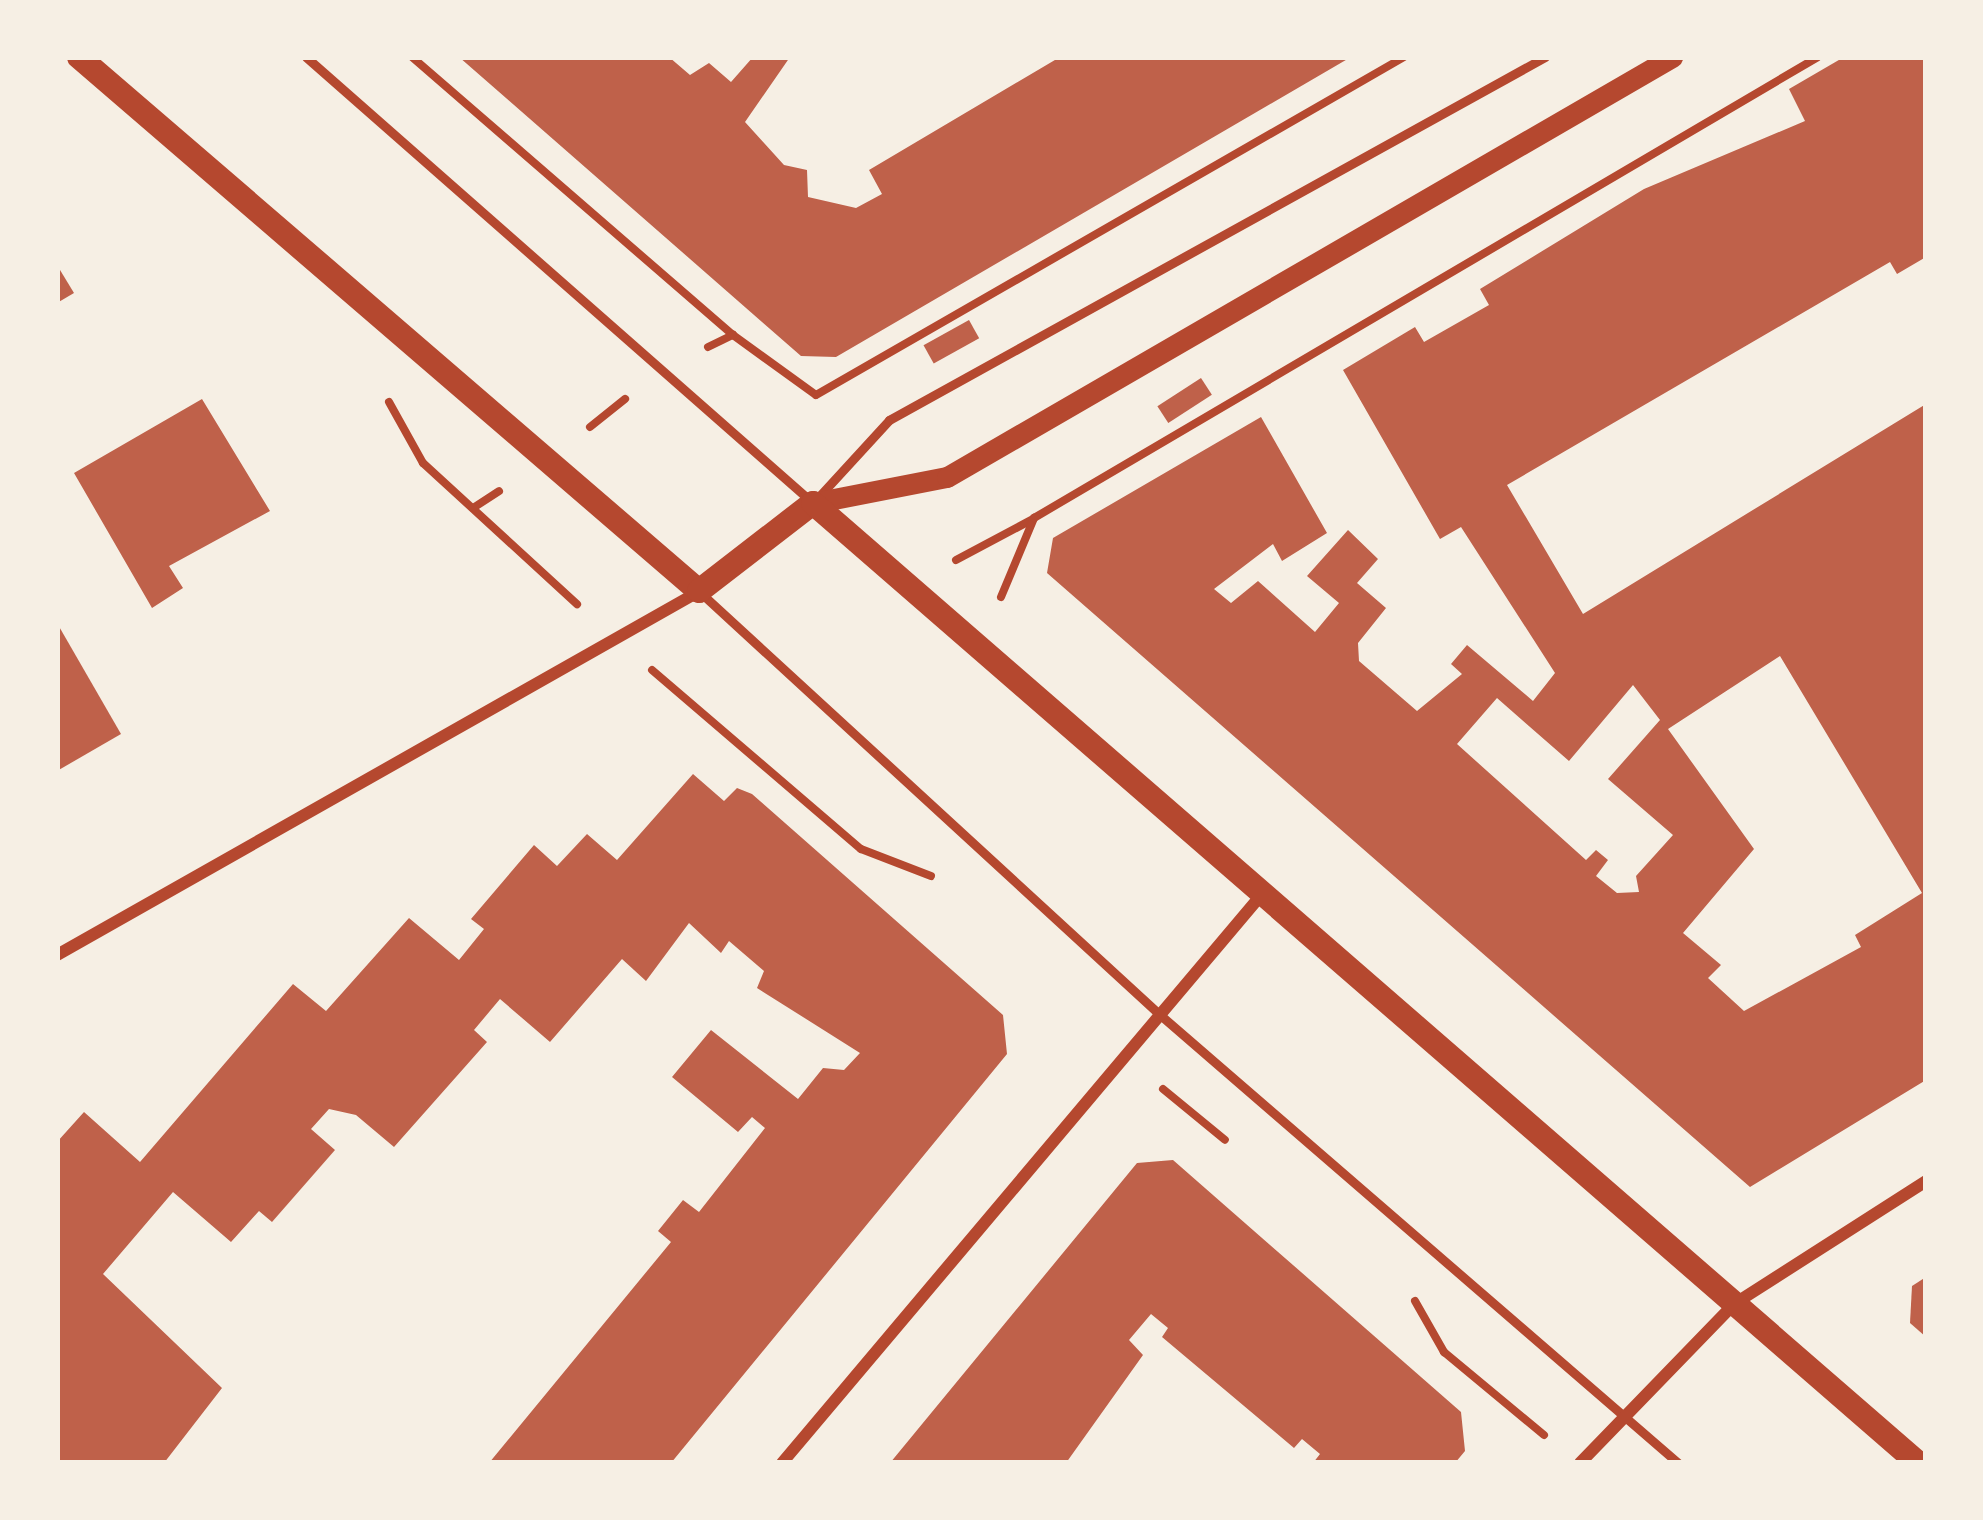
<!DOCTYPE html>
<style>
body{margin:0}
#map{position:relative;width:1983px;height:1520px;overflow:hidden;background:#f6efe4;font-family:"Noto Sans",sans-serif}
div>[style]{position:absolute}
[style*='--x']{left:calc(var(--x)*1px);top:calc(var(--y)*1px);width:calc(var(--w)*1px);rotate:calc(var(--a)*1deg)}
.building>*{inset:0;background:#bf614a;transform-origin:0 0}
.path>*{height:8px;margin:-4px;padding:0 4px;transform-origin:4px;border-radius:4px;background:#b5482f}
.service>*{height:9px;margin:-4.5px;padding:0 4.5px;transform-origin:4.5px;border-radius:4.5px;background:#b5482f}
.minor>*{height:12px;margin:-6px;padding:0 6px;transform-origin:6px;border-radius:6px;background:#b5482f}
.tertiary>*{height:21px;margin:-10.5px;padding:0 10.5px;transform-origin:10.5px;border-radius:10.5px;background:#b5482f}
.secondary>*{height:24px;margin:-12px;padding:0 12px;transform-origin:12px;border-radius:12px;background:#b5482f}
span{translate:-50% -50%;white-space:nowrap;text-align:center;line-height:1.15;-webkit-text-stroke:9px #f6efe4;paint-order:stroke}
.frame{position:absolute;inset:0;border:60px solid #f6efe4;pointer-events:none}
</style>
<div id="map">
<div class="building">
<i style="clip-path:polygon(459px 57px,669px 57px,690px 75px,709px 63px,731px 82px,753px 57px,790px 57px,745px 122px,784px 165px,807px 170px,808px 197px,856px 208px,882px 194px,869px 170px,1060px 57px,1351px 57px,836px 357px,801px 356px)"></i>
<i style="clip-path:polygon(evenodd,1844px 57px,1926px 57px,1926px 257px,1897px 274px,1890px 262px,1507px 485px,1583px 614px,1926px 404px,1926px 1080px,1750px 1187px,1047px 573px,1053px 538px,1261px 417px,1327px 533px,1282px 561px,1273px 544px,1214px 589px,1231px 603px,1258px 581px,1315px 632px,1339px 603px,1307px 576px,1348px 530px,1378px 559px,1357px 583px,1386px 608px,1358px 643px,1359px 661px,1417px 711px,1462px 674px,1451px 664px,1467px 645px,1533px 701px,1555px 673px,1461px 527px,1440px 539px,1343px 370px,1415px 327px,1424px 342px,1489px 305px,1480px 289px,1644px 189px,1805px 121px,1789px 89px,1844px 57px,1780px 656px,1922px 893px,1855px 935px,1861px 947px,1744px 1011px,1708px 978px,1721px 965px,1683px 933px,1754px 849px,1668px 729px,1780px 656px,1844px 57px,1633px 685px,1660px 720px,1608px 779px,1673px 835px,1636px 876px,1639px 892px,1617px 893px,1596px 876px,1608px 860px,1596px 850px,1586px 860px,1457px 744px,1497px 698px,1569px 761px,1633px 685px)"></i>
<i style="clip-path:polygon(57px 265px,74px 293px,57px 303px)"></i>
<i style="left:969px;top:320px;width:21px;height:52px;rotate:61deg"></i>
<i style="left:1201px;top:378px;width:20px;height:52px;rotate:57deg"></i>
<i style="clip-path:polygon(202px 399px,270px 511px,169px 566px,183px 588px,152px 608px,74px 473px)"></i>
<i style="clip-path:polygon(57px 623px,121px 734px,57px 771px)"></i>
<i style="clip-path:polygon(693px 774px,724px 801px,737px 788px,752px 794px,1003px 1015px,1007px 1054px,671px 1463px,489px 1463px,671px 1242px,658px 1231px,683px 1200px,699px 1212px,765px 1128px,752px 1117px,738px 1132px,672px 1077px,711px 1030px,798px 1099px,823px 1068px,844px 1070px,860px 1053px,757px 988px,764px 971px,729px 941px,721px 953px,689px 923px,646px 981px,622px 959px,550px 1042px,500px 999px,474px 1030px,487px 1042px,394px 1147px,356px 1115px,329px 1109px,311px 1129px,335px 1150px,272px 1222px,259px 1211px,231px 1242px,173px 1192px,103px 1274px,222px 1388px,164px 1463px,57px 1463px,57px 1142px,84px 1112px,140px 1162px,293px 984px,326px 1011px,409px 918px,459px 960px,484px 929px,471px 919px,534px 845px,557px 866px,587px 834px,617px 860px)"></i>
<i style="clip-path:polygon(1173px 1160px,1461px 1412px,1465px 1451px,1455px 1463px,1313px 1463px,1320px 1454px,1302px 1439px,1294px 1448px,1162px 1337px,1168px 1328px,1151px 1314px,1129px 1340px,1143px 1355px,1066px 1463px,890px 1463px,1137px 1163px)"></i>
<i style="clip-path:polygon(1926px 1277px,1926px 1337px,1910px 1323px,1912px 1286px)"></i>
</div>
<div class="path">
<i style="--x:412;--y:57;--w:425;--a:40.9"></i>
<i style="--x:708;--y:347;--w:28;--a:-26"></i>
<i style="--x:733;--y:335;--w:102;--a:35.9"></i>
<i style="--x:816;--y:395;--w:678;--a:-29.89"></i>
<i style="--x:389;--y:402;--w:70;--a:60.9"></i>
<i style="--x:423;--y:463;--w:209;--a:42.5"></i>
<i style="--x:590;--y:427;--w:45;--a:-38.7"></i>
<i style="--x:473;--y:508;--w:31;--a:-33"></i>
<i style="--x:956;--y:560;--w:87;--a:-28"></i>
<i style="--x:1001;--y:597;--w:86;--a:-67.3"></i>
<i style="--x:1034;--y:518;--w:909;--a:-30.46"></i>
<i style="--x:652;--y:670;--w:275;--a:40.6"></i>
<i style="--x:861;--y:849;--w:75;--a:21.1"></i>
<i style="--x:1163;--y:1089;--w:80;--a:39.4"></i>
<i style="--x:1415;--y:1301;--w:59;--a:60.4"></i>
<i style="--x:1444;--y:1352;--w:130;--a:39.7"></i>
</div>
<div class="service">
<i style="--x:306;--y:57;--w:675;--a:41.34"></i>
<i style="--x:813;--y:503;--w:113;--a:-47.5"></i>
<i style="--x:889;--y:420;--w:750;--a:-28.96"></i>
<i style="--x:703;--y:595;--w:618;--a:42.57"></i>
<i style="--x:1158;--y:1013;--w:688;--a:40.87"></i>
</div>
<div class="minor">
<i style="--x:57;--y:955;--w:737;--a:-29.52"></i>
<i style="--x:782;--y:1463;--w:744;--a:-49.85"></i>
<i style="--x:1580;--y:1463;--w:221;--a:-45.9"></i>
<i style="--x:1734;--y:1304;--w:228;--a:-32.6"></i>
</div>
<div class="tertiary">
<i style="--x:813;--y:503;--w:136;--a:-11"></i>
<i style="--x:947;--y:477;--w:838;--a:-30.08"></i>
</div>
<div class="secondary">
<i style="--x:79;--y:57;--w:818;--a:40.74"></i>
<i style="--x:699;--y:591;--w:144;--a:-37.7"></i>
<i style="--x:813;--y:503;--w:1464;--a:40.98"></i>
</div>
<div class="frame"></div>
</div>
